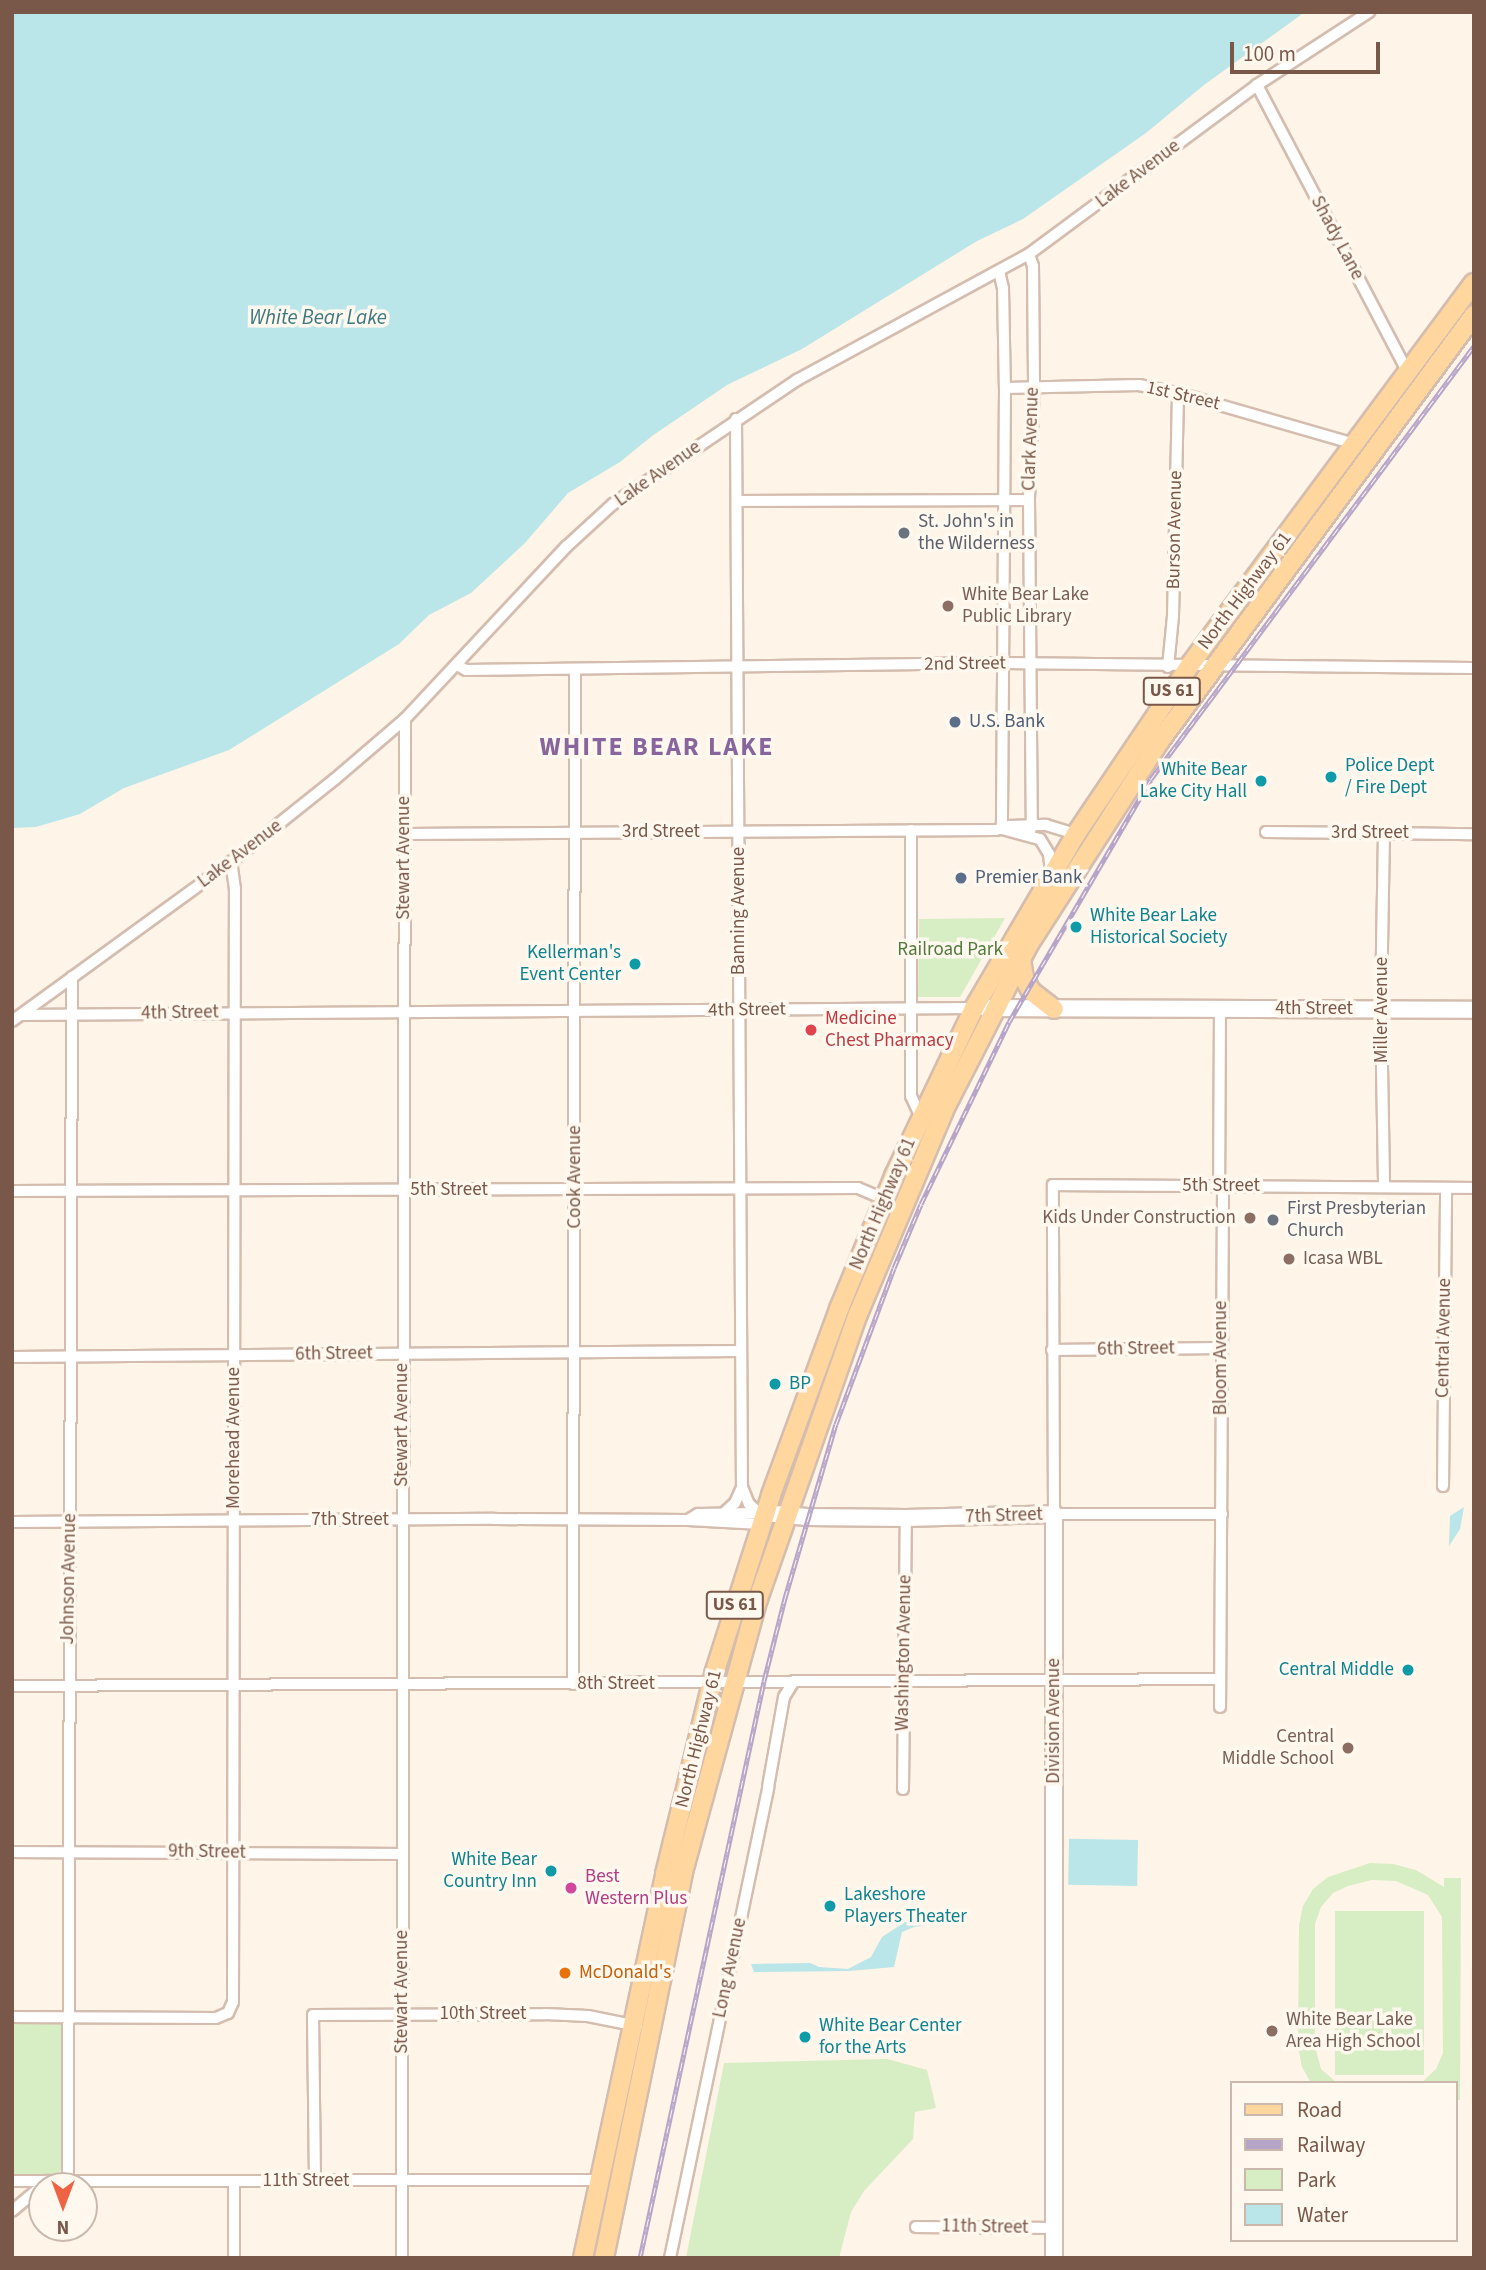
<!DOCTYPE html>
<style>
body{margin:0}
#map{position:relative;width:1486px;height:2270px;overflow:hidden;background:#fef4e7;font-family:"Source Sans 3",sans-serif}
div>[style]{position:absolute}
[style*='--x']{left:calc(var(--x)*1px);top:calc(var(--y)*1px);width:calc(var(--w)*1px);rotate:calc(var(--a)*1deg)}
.green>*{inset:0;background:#d7edc4;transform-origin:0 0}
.water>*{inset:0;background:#bae5e9;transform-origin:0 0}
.roads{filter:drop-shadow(2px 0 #d4bdaf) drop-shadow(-2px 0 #d4bdaf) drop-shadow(0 2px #d4bdaf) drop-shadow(0 -2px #d4bdaf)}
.street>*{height:10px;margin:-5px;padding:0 5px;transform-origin:5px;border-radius:5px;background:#fff}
.secondary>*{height:16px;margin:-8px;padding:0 8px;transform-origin:8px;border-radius:8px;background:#fff}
.primary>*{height:18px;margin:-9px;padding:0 9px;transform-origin:9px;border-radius:9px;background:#ffd69d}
.rail>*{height:5px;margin-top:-2.5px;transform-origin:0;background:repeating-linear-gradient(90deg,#fff8ef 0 8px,#b6a4c9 0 16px);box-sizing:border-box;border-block:2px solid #b6a4c9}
.dots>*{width:19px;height:19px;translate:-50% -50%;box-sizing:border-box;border:4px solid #fff8ef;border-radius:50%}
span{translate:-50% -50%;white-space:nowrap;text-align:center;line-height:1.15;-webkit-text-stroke:7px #fff8ef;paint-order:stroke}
.shield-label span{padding:2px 5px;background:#fff8ef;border:2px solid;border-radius:5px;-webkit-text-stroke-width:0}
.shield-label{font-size:18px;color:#7a5849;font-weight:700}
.street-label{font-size:19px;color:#7a5849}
.worship-label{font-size:19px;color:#5b616d}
.left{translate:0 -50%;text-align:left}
.education-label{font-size:19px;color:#785e54}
.right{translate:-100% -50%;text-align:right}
.service-label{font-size:19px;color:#4e5e75}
.culture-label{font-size:19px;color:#0d838f}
.park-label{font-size:19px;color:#527a3d}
.health-label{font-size:19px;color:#be3a42}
.hotel-label{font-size:19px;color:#b23c85}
.food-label{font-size:19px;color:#c56008}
.water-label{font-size:21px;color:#3b7880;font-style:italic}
.district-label{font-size:26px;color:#88659d;font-weight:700;letter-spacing:2px}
.frame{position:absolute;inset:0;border:14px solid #7a5849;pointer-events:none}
.legend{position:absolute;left:1230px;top:2081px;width:228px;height:161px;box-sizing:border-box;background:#fff8ef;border:2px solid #cab8ad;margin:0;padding:9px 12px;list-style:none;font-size:21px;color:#7a5849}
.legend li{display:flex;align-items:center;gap:14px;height:35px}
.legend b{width:35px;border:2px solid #cab8ad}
.north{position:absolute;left:28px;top:2172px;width:70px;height:70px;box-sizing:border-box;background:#fff8ef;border:2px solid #cab8ad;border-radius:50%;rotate:180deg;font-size:19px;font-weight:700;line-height:28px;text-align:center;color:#7a5849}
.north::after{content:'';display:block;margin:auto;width:24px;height:32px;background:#ef6345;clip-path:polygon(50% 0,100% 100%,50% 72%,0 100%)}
.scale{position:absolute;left:1230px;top:42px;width:150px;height:32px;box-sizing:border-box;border:4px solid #7a5849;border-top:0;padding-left:9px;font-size:21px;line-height:24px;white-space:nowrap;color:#7a5849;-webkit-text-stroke:5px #fff8ef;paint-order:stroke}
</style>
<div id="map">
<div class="green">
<i style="clip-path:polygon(1005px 918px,960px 997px,918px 997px,919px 919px)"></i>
<i style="clip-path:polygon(1370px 1863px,1393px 1864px,1416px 1870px,1444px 1887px,1444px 1878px,1461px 1878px,1460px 2100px,1456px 2100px,1456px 2083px,1421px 2083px,1436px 2069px,1443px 2053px,1442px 1917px,1428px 1895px,1396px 1881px,1372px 1880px,1348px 1886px,1333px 1893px,1321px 1907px,1315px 1924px,1315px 2046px,1321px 2069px,1337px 2083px,1311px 2083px,1302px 2067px,1298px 2046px,1299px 1925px,1303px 1906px,1313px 1889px,1328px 1877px)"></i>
<i style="left:1335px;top:1911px;width:89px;height:164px"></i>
<i style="clip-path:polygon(12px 2020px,61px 2022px,62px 2024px,62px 2169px,56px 2176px,12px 2179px)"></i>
<i style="clip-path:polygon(887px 2059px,927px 2070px,936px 2108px,915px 2112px,913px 2139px,864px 2191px,851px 2212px,839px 2258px,686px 2258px,724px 2063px)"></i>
</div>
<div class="water">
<i style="clip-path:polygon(12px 12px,1305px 12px,1204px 85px,1146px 133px,1023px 219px,977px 241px,802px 349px,727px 385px,652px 436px,620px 462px,568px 493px,525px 543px,471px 593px,429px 615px,399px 644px,229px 750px,124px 788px,80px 814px,36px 827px,12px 828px)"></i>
<i style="clip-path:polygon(1464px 1507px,1460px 1529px,1449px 1546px,1450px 1516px)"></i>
<i style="left:1138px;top:1840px;width:46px;height:69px;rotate:91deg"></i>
<i style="clip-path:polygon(950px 1906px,952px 1911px,946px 1922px,914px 1927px,902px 1932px,894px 1967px,849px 1971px,754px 1972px,751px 1964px,810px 1963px,819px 1967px,848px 1969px,871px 1957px,882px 1937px,905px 1922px,927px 1922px,940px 1916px)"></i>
</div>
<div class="roads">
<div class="street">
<i style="--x:1257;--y:85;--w:327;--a:62.3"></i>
<i style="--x:1029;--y:254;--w:13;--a:72"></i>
<i style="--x:1033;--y:266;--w:122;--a:89.5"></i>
<i style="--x:1034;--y:388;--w:112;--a:92.6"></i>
<i style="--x:1029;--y:500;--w:325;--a:89.5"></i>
<i style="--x:1032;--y:825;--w:9;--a:108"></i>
<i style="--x:999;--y:271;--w:17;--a:77"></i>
<i style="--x:1003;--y:288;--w:100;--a:88.9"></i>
<i style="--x:1005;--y:388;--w:441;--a:90.4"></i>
<i style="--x:1005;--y:388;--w:134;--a:-1.3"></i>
<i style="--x:1139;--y:385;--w:40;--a:12"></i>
<i style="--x:1178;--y:393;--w:184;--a:16.1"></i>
<i style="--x:736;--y:419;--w:1068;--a:89.68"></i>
<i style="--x:742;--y:1487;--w:18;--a:68"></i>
<i style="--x:749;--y:1504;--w:13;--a:42"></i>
<i style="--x:738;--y:501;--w:291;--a:-0.2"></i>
<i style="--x:457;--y:665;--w:10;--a:29"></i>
<i style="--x:466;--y:670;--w:536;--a:-0.75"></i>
<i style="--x:1002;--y:663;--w:472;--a:0.6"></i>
<i style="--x:1168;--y:667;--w:51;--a:-84.4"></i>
<i style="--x:1173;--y:616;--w:223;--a:-88.7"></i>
<i style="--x:1002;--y:829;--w:39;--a:15"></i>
<i style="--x:1040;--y:839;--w:17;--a:59"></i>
<i style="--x:1049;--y:854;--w:20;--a:84"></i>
<i style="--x:911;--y:830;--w:266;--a:90"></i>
<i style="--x:911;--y:1096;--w:23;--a:65"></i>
<i style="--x:1266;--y:832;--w:208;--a:0.6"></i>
<i style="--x:1384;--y:833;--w:176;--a:91"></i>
<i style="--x:1381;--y:1009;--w:178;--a:89"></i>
<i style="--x:405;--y:834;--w:591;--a:-0.39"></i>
<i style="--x:996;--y:830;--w:15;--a:-16"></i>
<i style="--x:1010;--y:826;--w:36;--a:-2"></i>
<i style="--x:1046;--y:825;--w:31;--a:17"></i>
<i style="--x:1220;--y:1010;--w:170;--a:90.3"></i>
<i style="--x:1219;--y:1180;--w:13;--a:72"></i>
<i style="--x:1223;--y:1192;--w:515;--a:90.33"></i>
<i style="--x:22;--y:1015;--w:952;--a:-0.42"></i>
<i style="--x:12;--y:1021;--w:271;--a:-36"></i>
<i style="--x:231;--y:862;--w:133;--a:-38.6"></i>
<i style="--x:335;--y:779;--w:92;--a:-40.6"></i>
<i style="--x:405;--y:719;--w:236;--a:-46.9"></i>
<i style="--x:566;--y:547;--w:64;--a:-42.5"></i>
<i style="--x:613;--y:504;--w:222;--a:-34"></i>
<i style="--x:797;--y:380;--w:264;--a:-28.5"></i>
<i style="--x:1029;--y:254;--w:284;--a:-36.5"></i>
<i style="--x:1257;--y:85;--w:134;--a:-33.1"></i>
<i style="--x:12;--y:1191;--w:846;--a:-0.2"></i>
<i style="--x:858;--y:1188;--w:28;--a:23"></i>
<i style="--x:1052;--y:1350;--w:168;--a:-0.7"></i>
<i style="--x:12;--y:1357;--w:727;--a:-0.47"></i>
<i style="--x:1443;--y:1486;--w:297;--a:-89.4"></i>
<i style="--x:723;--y:1514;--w:16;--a:-43"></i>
<i style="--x:735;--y:1503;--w:17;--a:-66"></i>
<i style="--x:1222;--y:1514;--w:168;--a:180"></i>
<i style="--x:1054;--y:1514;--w:329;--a:-90.2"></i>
<i style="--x:1053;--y:1185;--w:421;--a:0.4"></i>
<i style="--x:688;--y:1520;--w:12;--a:-31"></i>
<i style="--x:698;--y:1514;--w:62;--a:-0.9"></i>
<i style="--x:12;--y:1522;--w:482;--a:-0.4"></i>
<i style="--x:494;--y:1519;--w:194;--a:0.3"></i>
<i style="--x:688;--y:1520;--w:73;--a:3.1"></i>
<i style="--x:573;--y:1684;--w:1014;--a:-89.89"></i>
<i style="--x:12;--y:1686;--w:1208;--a:-0.33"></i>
<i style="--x:903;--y:1789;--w:271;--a:-89.4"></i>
<i style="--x:12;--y:1852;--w:390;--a:0.3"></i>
<i style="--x:12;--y:2017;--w:204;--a:0.3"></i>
<i style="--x:216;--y:2018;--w:13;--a:-23"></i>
<i style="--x:228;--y:2013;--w:12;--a:-66"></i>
<i style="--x:233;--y:2002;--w:1113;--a:-89.9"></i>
<i style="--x:235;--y:889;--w:27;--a:-98"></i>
<i style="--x:315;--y:2180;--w:165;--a:-90.7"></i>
<i style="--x:313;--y:2015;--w:232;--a:-0.2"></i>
<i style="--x:545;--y:2014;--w:43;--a:2.7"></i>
<i style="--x:588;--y:2016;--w:50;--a:11.5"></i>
<i style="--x:12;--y:2181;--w:588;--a:-0.1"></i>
<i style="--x:68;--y:2181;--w:1204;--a:-89.81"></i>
<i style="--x:234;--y:2182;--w:76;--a:90"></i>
<i style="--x:12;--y:2211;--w:47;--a:-39.8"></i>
<i style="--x:916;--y:2227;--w:139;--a:0.4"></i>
<i style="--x:402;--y:2258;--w:1539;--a:-89.89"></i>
<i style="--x:670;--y:2258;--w:481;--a:-78.2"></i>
<i style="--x:768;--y:1787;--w:91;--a:-79.9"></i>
<i style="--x:784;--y:1697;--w:19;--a:-58"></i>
</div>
<div class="secondary">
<i style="--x:986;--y:1008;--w:488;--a:0.2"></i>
<i style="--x:765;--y:1513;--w:42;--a:5.4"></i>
<i style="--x:807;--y:1517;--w:99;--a:0.6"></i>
<i style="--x:906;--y:1518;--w:148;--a:-1.5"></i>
<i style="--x:1054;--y:1514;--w:744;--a:90"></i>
</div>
<div class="primary">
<i style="--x:1021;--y:959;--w:19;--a:81"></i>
<i style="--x:1024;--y:978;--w:15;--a:62"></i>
<i style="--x:1031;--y:991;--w:29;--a:38"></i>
<i style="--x:583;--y:2258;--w:393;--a:-77.9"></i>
<i style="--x:665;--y:1874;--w:206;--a:-76.2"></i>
<i style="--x:714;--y:1674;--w:188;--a:-72.3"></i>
<i style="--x:771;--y:1495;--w:198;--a:-69.9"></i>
<i style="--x:839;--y:1309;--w:144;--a:-67.5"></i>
<i style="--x:894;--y:1176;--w:186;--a:-64.5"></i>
<i style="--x:974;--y:1008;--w:202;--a:-59.6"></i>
<i style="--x:1076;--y:834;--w:204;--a:-56"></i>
<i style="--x:1190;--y:665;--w:476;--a:-53.4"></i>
<i style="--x:604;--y:2258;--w:401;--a:-78.4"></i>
<i style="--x:685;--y:1865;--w:276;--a:-74.7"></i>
<i style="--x:758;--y:1599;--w:302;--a:-70.7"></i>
<i style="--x:858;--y:1314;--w:221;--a:-67.1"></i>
<i style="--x:944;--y:1110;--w:186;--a:-62.9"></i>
<i style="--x:1029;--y:944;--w:240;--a:-57.2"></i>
<i style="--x:1159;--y:742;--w:531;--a:-53.58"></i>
</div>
</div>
<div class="rail">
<i style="--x:640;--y:2258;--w:590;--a:-77.87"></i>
<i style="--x:764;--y:1681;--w:86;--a:-75.8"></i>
<i style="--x:785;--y:1598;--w:181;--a:-73.7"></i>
<i style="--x:836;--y:1424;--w:166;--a:-69.6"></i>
<i style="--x:894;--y:1268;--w:69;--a:-67.1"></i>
<i style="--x:921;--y:1204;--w:202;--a:-64.2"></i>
<i style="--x:1009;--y:1022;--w:281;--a:-59.7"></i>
<i style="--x:1151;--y:779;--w:540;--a:-53.28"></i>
</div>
<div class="dots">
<i style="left:904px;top:533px;background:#6b7280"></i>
<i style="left:948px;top:606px;background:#8d6e63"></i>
<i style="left:955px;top:722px;background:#5c6f8a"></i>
<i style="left:1331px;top:777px;background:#0f9aa8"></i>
<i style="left:1261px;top:781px;background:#0f9aa8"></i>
<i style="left:961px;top:878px;background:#5c6f8a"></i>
<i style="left:1076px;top:927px;background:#0f9aa8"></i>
<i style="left:635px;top:964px;background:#0f9aa8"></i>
<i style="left:811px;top:1030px;background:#e0444e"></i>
<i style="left:1250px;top:1218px;background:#8d6e63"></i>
<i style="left:1273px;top:1220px;background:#6b7280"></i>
<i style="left:1289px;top:1259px;background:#8d6e63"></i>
<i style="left:775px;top:1384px;background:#0f9aa8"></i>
<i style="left:1408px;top:1670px;background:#0f9aa8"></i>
<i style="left:1348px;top:1748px;background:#8d6e63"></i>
<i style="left:551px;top:1871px;background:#0f9aa8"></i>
<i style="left:571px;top:1888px;background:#d1479c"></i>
<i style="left:830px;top:1906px;background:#0f9aa8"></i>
<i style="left:565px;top:1973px;background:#e8710a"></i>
<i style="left:1272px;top:2031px;background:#8d6e63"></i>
<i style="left:805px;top:2037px;background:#0f9aa8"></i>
</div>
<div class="shield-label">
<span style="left:1172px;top:691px">US 61</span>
<span style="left:735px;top:1605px">US 61</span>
</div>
<div class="street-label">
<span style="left:1138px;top:174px;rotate:-37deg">Lake Avenue</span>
<span style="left:1337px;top:238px;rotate:62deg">Shady Lane</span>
<span style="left:1183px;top:396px;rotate:13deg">1st Street</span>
<span style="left:1031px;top:439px;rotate:-88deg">Clark Avenue</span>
<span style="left:658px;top:474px;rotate:-35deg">Lake Avenue</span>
<span style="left:1175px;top:530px;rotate:-89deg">Burson Avenue</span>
<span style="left:1245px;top:591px;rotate:-53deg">North Highway 61</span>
<span style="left:965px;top:664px;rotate:-1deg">2nd Street</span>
<span style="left:661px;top:832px">3rd Street</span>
<span style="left:1370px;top:833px">3rd Street</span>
<span style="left:240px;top:854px;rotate:-37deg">Lake Avenue</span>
<span style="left:404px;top:858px;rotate:-90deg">Stewart Avenue</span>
<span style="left:739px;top:911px;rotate:-90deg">Banning Avenue</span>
<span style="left:1314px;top:1009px">4th Street</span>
<span style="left:747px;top:1010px;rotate:-1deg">4th Street</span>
<span style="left:1382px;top:1010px;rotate:-90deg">Miller Avenue</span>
<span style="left:180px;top:1013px;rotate:-1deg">4th Street</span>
<span style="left:575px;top:1177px;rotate:-90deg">Cook Avenue</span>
<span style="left:1221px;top:1186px">5th Street</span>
<span style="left:449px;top:1190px">5th Street</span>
<span style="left:883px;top:1204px;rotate:-67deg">North Highway 61</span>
<span style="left:1444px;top:1338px;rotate:-89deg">Central Avenue</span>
<span style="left:1136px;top:1349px;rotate:-1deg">6th Street</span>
<span style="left:334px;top:1354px;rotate:-1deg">6th Street</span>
<span style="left:1221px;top:1358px;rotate:-90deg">Bloom Avenue</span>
<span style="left:402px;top:1425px;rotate:-90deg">Stewart Avenue</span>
<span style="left:234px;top:1438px;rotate:-90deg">Morehead Avenue</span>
<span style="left:1004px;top:1516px;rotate:-2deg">7th Street</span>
<span style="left:350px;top:1520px">7th Street</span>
<span style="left:69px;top:1579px;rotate:-89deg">Johnson Avenue</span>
<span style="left:904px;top:1653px;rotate:-89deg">Washington Avenue</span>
<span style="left:616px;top:1684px">8th Street</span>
<span style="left:1054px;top:1721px;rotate:-90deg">Division Avenue</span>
<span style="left:699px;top:1739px;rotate:-76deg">North Highway 61</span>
<span style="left:207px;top:1852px;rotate:1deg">9th Street</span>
<span style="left:730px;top:1968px;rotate:-78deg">Long Avenue</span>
<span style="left:402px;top:1992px;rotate:-90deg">Stewart Avenue</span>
<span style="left:483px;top:2014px">10th Street</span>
<span style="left:306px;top:2181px">11th Street</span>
<span style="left:985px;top:2227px;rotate:1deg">11th Street</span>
</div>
<div class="worship-label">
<span class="left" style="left:918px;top:533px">St. John's in<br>the Wilderness</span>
<span class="left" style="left:1287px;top:1220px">First Presbyterian<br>Church</span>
</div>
<div class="education-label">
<span class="left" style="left:962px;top:606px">White Bear Lake<br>Public Library</span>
<span class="right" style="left:1236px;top:1218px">Kids Under Construction</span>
<span class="left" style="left:1303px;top:1259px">Icasa WBL</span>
<span class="right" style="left:1334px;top:1748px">Central<br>Middle School</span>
<span class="left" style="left:1286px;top:2031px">White Bear Lake<br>Area High School</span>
</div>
<div class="service-label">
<span class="left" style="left:969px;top:722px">U.S. Bank</span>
<span class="left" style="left:975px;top:878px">Premier Bank</span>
</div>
<div class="culture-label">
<span class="left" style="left:1345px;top:777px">Police Dept<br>/ Fire Dept</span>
<span class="right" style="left:1247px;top:781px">White Bear<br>Lake City Hall</span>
<span class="left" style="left:1090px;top:927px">White Bear Lake<br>Historical Society</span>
<span class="right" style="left:621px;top:964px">Kellerman's<br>Event Center</span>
<span class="left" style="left:789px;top:1384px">BP</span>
<span class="right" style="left:1394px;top:1670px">Central Middle</span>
<span class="right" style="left:537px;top:1871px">White Bear<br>Country Inn</span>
<span class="left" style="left:844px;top:1906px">Lakeshore<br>Players Theater</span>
<span class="left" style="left:819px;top:2037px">White Bear Center<br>for the Arts</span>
</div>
<div class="park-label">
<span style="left:950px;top:950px">Railroad Park</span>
</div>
<div class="health-label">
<span class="left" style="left:825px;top:1030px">Medicine<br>Chest Pharmacy</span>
</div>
<div class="hotel-label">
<span class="left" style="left:585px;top:1888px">Best<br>Western Plus</span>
</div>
<div class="food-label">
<span class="left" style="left:579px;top:1973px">McDonald's</span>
</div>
<div class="water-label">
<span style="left:318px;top:317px">White Bear Lake</span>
</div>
<div class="district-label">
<span style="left:657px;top:747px">WHITE BEAR LAKE</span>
</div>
<div class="frame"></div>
<ul class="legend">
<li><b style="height:9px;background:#ffd69d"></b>Road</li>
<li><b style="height:9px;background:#b6a4c9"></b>Railway</li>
<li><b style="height:19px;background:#d7edc4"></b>Park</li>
<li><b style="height:19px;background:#bae5e9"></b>Water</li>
</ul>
<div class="north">N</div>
<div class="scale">100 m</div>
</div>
